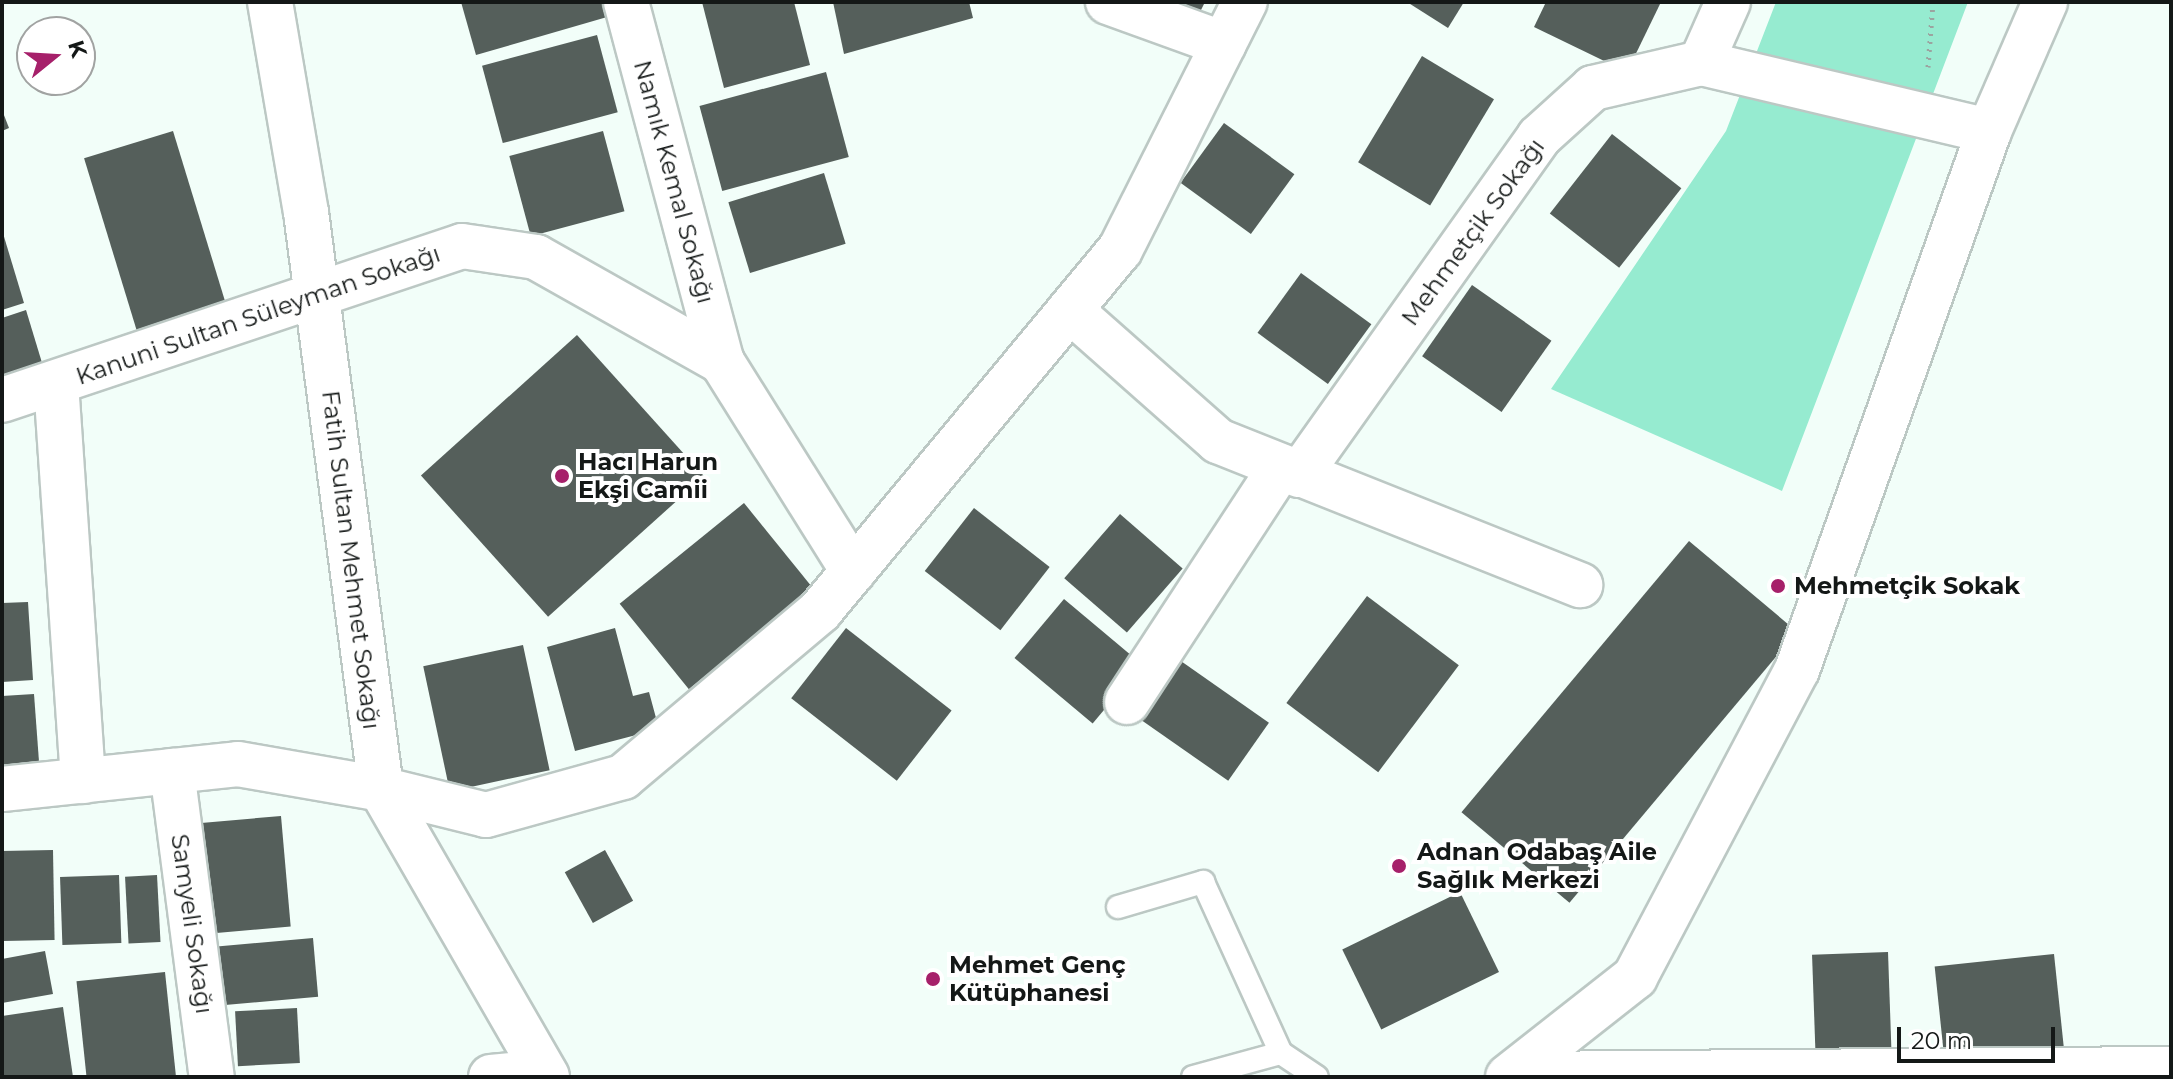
<!DOCTYPE html>
<meta charset="utf-8">
<style>
body{margin:0}
#map{position:relative;width:2173px;height:1079px;overflow:hidden;background:#f2fef9;font-family:Montserrat,sans-serif}
div>[style]{position:absolute}
[style*='--x']{left:calc(var(--x)*1px);top:calc(var(--y)*1px);width:calc(var(--w)*1px);rotate:calc(var(--a)*1deg)}
.green>*{inset:0;background:#96ebd0}
.building>*{inset:0;background:#555f5b;transform-origin:0 0}
.path>*{height:5px;margin-top:-2.5px;transform-origin:0;background:repeating-linear-gradient(90deg,#9ba4a0 0 2px,transparent 0 8px)}
.roads{filter:drop-shadow(2px 0 #bcc8c4) drop-shadow(-2px 0 #bcc8c4) drop-shadow(0 2px #bcc8c4) drop-shadow(0 -2px #bcc8c4)}
.service>*{height:22px;margin:-11px;padding:0 11px;transform-origin:11px;border-radius:11px;background:#fff}
.minor>*{height:44px;margin:-22px;padding:0 22px;transform-origin:22px;border-radius:22px;background:#fff}
.secondary>*{height:44px;margin:-22px;padding:0 22px;transform-origin:22px;border-radius:22px;background:#fff}
.dots>*{width:22px;height:22px;translate:-50% -50%;box-sizing:border-box;border:4px solid #fff;border-radius:50%}
span{translate:-50% -50%;white-space:nowrap;text-align:center;line-height:1.15;-webkit-text-stroke:8px #fff;paint-order:stroke}
.street-label{font-size:24px;color:#141817}
.poi-label{font-size:24px;color:#141817;font-weight:700}
.left{translate:0 -50%;text-align:left}
.frame{position:absolute;inset:0;border:4px solid #141817;pointer-events:none}
.north{position:absolute;left:16px;top:16px;width:80px;height:80px;box-sizing:border-box;background:#fff;border:2px solid #a1a3a2;border-radius:50%;rotate:72deg;font-size:22px;font-weight:700;line-height:32px;text-align:center;color:#141817}
.north::after{content:'';display:block;margin:auto;width:28px;height:36px;background:#a6206a;clip-path:polygon(50% 0,100% 100%,50% 72%,0 100%)}
.scale{position:absolute;left:1897px;top:1027px;width:158px;height:36px;box-sizing:border-box;border:4px solid #141817;border-top:0;padding-left:10px;font-size:24px;line-height:28px;white-space:nowrap;color:#141817;-webkit-text-stroke:6px #fff;paint-order:stroke}
</style>
<div id="map">
<div class="green">
<i style="clip-path:polygon(1776px 2px,1968px 2px,1782px 491px,1551px 389px,1726px 131px)"></i>
</div>
<div class="building">
<i style="clip-path:polygon(461px 2px,611px 2px,614px 15px,476px 55px)"></i>
<i style="clip-path:polygon(702px 2px,794px 2px,810px 65px,724px 88px)"></i>
<i style="clip-path:polygon(833px 2px,969px 2px,973px 18px,844px 54px)"></i>
<i style="clip-path:polygon(1181px 2px,1205px 2px,1200px 12px)"></i>
<i style="clip-path:polygon(1407px 2px,1464px 2px,1448px 28px)"></i>
<i style="clip-path:polygon(1546px 2px,1661px 2px,1627px 72px,1534px 27px)"></i>
<i style="left:597px;top:35px;width:80px;height:119px;rotate:75deg"></i>
<i style="left:1422px;top:56px;width:84px;height:124px;rotate:31deg"></i>
<i style="left:826px;top:72px;width:88px;height:131px;rotate:75deg"></i>
<i style="clip-path:polygon(2px 110px,9px 128px,2px 131px)"></i>
<i style="left:1224px;top:123px;width:87px;height:74px;rotate:36deg"></i>
<i style="left:173px;top:131px;width:189px;height:93px;rotate:73deg"></i>
<i style="left:603px;top:131px;width:83px;height:97px;rotate:75deg"></i>
<i style="left:1612px;top:134px;width:88px;height:101px;rotate:38deg"></i>
<i style="left:824px;top:173px;width:74px;height:100px;rotate:73deg"></i>
<i style="clip-path:polygon(2px 230px,24px 303px,2px 310px)"></i>
<i style="left:1301px;top:273px;width:87px;height:74px;rotate:36deg"></i>
<i style="left:1472px;top:285px;width:97px;height:87px;rotate:35deg"></i>
<i style="clip-path:polygon(26px 310px,46px 376px,2px 389px,2px 318px)"></i>
<i style="left:577px;top:335px;width:190px;height:210px;rotate:48deg"></i>
<i style="left:744px;top:503px;width:110px;height:160px;rotate:51deg"></i>
<i style="left:974px;top:508px;width:96px;height:80px;rotate:38deg"></i>
<i style="left:1120px;top:514px;width:83px;height:85px;rotate:41deg"></i>
<i style="left:1689px;top:541px;width:141px;height:354px;rotate:40deg"></i>
<i style="left:1367px;top:596px;width:115px;height:134px;rotate:37deg"></i>
<i style="left:1064px;top:599px;width:102px;height:77px;rotate:40deg"></i>
<i style="clip-path:polygon(28px 602px,33px 680px,2px 682px,2px 603px)"></i>
<i style="clip-path:polygon(615px 628px,633px 696px,649px 692px,659px 729px,575px 751px,547px 647px)"></i>
<i style="left:846px;top:628px;width:134px;height:89px;rotate:38deg"></i>
<i style="left:523px;top:645px;width:128px;height:102px;rotate:78deg"></i>
<i style="left:1178px;top:659px;width:111px;height:71px;rotate:35deg"></i>
<i style="clip-path:polygon(34px 694px,40px 775px,2px 778px,2px 696px)"></i>
<i style="left:281px;top:816px;width:111px;height:83px;rotate:85deg"></i>
<i style="left:53px;top:850px;width:90px;height:51px;rotate:89deg"></i>
<i style="left:605px;top:850px;width:58px;height:46px;rotate:61deg"></i>
<i style="left:119px;top:875px;width:68px;height:59px;rotate:88deg"></i>
<i style="left:157px;top:875px;width:67px;height:32px;rotate:87deg"></i>
<i style="left:1460px;top:892px;width:89px;height:131px;rotate:64deg"></i>
<i style="left:313px;top:938px;width:59px;height:102px;rotate:85deg"></i>
<i style="clip-path:polygon(45px 951px,53px 994px,2px 1003px,2px 959px)"></i>
<i style="left:1888px;top:952px;width:107px;height:76px;rotate:88deg"></i>
<i style="left:2054px;top:954px;width:100px;height:120px;rotate:84deg"></i>
<i style="left:165px;top:972px;width:106px;height:89px;rotate:84deg"></i>
<i style="clip-path:polygon(63px 1007px,73px 1077px,2px 1077px,2px 1016px)"></i>
<i style="left:297px;top:1008px;width:55px;height:62px;rotate:87deg"></i>
</div>
<div class="path">
<i style="--x:1928;--y:67;--w:65;--a:-85.6"></i>
</div>
<div class="roads">
<div class="service">
<i style="--x:1118;--y:907;--w:89;--a:-16.4"></i>
<i style="--x:1203;--y:882;--w:188;--a:65.5"></i>
<i style="--x:1193;--y:1077;--w:91;--a:-15.3"></i>
<i style="--x:1281;--y:1053;--w:43;--a:33.7"></i>
</div>
<div class="minor">
<i style="--x:270;--y:2;--w:213;--a:80.3"></i>
<i style="--x:306;--y:212;--w:582;--a:82.59"></i>
<i style="--x:381;--y:789;--w:332;--a:60"></i>
<i style="--x:626;--y:2;--w:373;--a:75.1"></i>
<i style="--x:1108;--y:2;--w:123;--a:19.9"></i>
<i style="--x:1728;--y:2;--w:67;--a:113.9"></i>
<i style="--x:1701;--y:63;--w:296;--a:13.3"></i>
<i style="--x:1070;--y:310;--w:198;--a:41.5"></i>
<i style="--x:1218;--y:441;--w:390;--a:21.7"></i>
<i style="--x:56;--y:383;--w:399;--a:86.1"></i>
<i style="--x:2;--y:400;--w:485;--a:-18.5"></i>
<i style="--x:462;--y:246;--w:75;--a:8.5"></i>
<i style="--x:536;--y:257;--w:214;--a:29.4"></i>
<i style="--x:722;--y:362;--w:247;--a:57.9"></i>
<i style="--x:1299;--y:475;--w:415;--a:-54.6"></i>
<i style="--x:1539;--y:137;--w:73;--a:-42.2"></i>
<i style="--x:1593;--y:88;--w:111;--a:-13"></i>
<i style="--x:1127;--y:702;--w:281;--a:-56.8"></i>
<i style="--x:172;--y:771;--w:309;--a:82.6"></i>
<i style="--x:2;--y:789;--w:237;--a:-6"></i>
<i style="--x:238;--y:764;--w:145;--a:9.9"></i>
<i style="--x:381;--y:789;--w:108;--a:13.9"></i>
<i style="--x:486;--y:815;--w:142;--a:-15.5"></i>
<i style="--x:623;--y:777;--w:258;--a:-40.1"></i>
<i style="--x:820;--y:611;--w:469;--a:-50.3"></i>
<i style="--x:1120;--y:250;--w:278;--a:-63.3"></i>
<i style="--x:1517;--y:1074;--w:654;--a:-0.44"></i>
<i style="--x:491;--y:1077;--w:53;--a:-5.4"></i>
</div>
<div class="secondary">
<i style="--x:1508;--y:1077;--w:162;--a:-38.2"></i>
<i style="--x:1635;--y:977;--w:347;--a:-62.2"></i>
<i style="--x:1797;--y:670;--w:572;--a:-70.39"></i>
<i style="--x:1989;--y:131;--w:141;--a:-66.5"></i>
</div>
</div>
<div class="dots">
<i style="left:562px;top:476px;background:#a6206a"></i>
<i style="left:1778px;top:586px;background:#a6206a"></i>
<i style="left:1399px;top:866px;background:#a6206a"></i>
<i style="left:933px;top:979px;background:#a6206a"></i>
</div>
<div class="street-label">
<span style="left:674px;top:182px;rotate:75deg">Namık Kemal Sokağı</span>
<span style="left:1473px;top:232px;rotate:-54deg">Mehmetçik Sokağı</span>
<span style="left:258px;top:315px;rotate:-19deg">Kanuni Sultan Süleyman Sokağı</span>
<span style="left:351px;top:560px;rotate:83deg">Fatih Sultan Mehmet Sokağı</span>
<span style="left:192px;top:924px;rotate:82deg">Samyeli Sokağı</span>
</div>
<div class="poi-label">
<span class="left" style="left:578px;top:476px">Hacı Harun<br>Ekşi Camii</span>
<span class="left" style="left:1794px;top:586px">Mehmetçik Sokak</span>
<span class="left" style="left:1417px;top:866px">Adnan Odabaş Aile<br>Sağlık Merkezi</span>
<span class="left" style="left:949px;top:979px">Mehmet Genç<br>Kütüphanesi</span>
</div>
<div class="frame"></div>
<div class="north">K</div>
<div class="scale">20 m</div>
</div>
